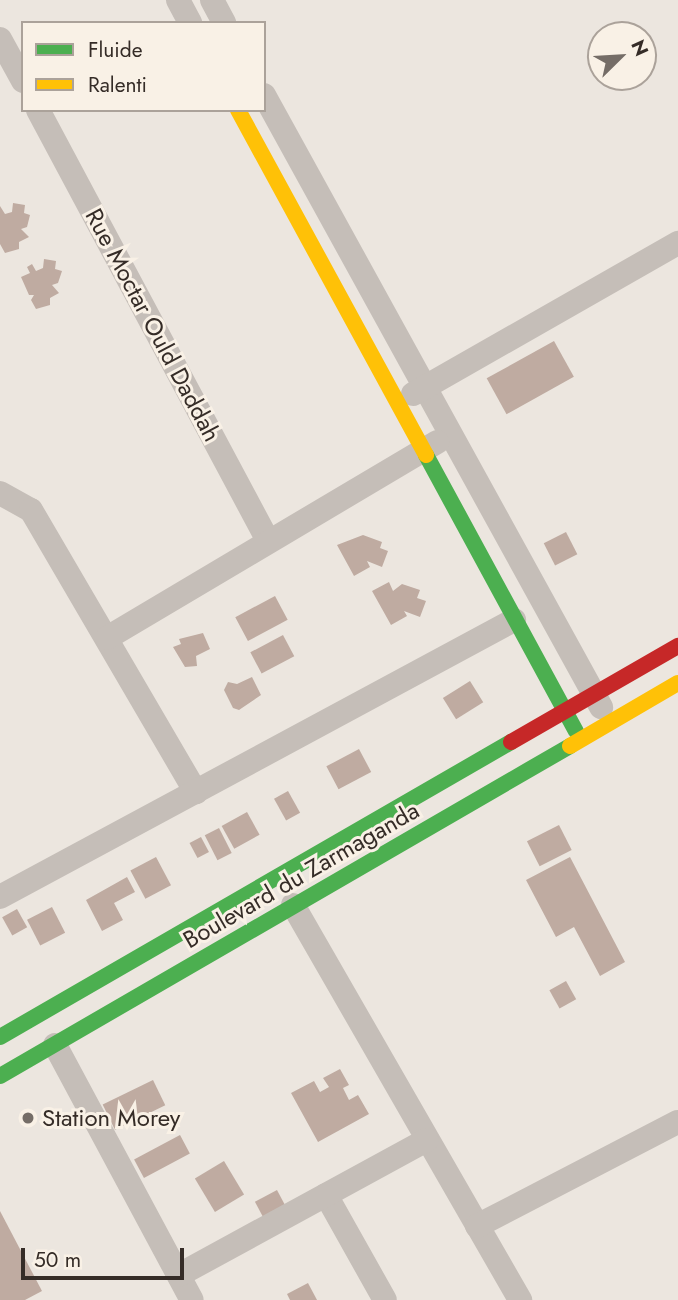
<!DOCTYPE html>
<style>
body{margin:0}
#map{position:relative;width:678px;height:1300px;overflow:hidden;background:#ece6df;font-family:Jost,sans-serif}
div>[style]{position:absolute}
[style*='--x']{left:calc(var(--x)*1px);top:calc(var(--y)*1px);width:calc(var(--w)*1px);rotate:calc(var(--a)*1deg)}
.building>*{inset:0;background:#bfaba1;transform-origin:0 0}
.street>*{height:24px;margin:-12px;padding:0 12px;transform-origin:12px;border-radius:12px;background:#c5beb8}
.fast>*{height:16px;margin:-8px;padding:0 8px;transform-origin:8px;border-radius:8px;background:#4caf50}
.slow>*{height:16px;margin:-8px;padding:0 8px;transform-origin:8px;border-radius:8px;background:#ffc107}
.jam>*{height:16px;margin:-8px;padding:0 8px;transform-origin:8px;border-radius:8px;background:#c62828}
.dots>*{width:19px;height:19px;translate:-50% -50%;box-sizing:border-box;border:4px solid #f9f1e6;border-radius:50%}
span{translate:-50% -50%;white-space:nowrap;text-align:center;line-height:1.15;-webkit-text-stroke:6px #f9f1e6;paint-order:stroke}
.street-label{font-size:24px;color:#352c27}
.poi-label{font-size:24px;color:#352c27}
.left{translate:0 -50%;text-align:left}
.legend{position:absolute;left:21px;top:21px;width:245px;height:91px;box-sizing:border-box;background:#f9f1e6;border:2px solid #aba29a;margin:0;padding:9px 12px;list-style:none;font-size:21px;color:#352c27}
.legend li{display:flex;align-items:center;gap:14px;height:35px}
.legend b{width:35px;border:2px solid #aba29a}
.north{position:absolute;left:587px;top:21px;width:70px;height:70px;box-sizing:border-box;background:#f9f1e6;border:2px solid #aba29a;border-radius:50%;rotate:66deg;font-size:19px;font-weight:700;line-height:28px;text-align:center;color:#352c27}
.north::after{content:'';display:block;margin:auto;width:24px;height:32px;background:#756d67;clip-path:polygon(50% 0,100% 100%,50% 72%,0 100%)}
.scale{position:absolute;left:21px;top:1248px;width:163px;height:32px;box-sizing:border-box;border:4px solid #352c27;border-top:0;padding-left:9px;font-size:21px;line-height:24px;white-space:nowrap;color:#352c27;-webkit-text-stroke:5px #f9f1e6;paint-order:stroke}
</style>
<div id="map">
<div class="building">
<i style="clip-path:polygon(13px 203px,25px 205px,24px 213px,30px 215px,27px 227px,21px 229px,29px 237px,19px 242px,19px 249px,5px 253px,0 244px,0 206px,5px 214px,12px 212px)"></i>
<i style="clip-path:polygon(44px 259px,56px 261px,55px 269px,62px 271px,58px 283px,52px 285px,59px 293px,50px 298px,50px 305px,36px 309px,31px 300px,34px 295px,29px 295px,21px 277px,30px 273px,27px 267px,32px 264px,36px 271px,43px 268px)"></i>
<i style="left:554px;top:341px;width:41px;height:77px;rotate:61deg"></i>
<i style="left:566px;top:532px;width:25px;height:25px;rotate:63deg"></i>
<i style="clip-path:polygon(363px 535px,382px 542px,380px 548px,388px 551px,382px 567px,367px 561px,370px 567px,354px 576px,337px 545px)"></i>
<i style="clip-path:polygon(389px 582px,393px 591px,402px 584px,420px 590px,417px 598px,426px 601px,420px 617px,404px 611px,407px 616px,391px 625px,372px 591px)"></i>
<i style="left:275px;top:596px;width:27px;height:45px;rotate:62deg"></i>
<i style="clip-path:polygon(203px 633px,210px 649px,196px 656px,197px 666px,185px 667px,173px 647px,181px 644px,179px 639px)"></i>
<i style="left:283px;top:635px;width:24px;height:37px;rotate:62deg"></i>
<i style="clip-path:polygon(252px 677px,261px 695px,239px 710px,233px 708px,224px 690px,228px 682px,237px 684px)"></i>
<i style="left:470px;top:681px;width:25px;height:32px;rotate:58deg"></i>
<i style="left:359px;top:749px;width:26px;height:37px;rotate:62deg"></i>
<i style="left:288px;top:791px;width:25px;height:16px;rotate:61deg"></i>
<i style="left:247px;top:812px;width:26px;height:29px;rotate:61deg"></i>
<i style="left:559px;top:825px;width:28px;height:36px;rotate:63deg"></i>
<i style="left:219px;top:828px;width:28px;height:16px;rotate:63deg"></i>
<i style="left:201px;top:837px;width:17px;height:13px;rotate:62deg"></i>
<i style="left:156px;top:857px;width:32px;height:29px;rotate:62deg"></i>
<i style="clip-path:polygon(570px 857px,625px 962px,600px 976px,574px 927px,556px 937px,526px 880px)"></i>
<i style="clip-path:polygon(127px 877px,135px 892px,114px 903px,123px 920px,102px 931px,86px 900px)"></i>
<i style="left:52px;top:907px;width:29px;height:28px;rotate:63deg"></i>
<i style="left:17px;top:909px;width:21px;height:17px;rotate:61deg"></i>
<i style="left:566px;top:981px;width:21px;height:19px;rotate:61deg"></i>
<i style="clip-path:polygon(340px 1069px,349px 1085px,343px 1088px,349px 1100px,358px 1095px,369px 1114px,318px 1142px,291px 1093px,314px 1081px,320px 1092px,329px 1087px,323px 1078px)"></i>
<i style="left:153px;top:1080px;width:28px;height:56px;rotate:64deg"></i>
<i style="left:180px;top:1135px;width:21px;height:52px;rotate:62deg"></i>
<i style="left:224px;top:1161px;width:39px;height:34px;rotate:59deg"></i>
<i style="left:277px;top:1190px;width:17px;height:25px;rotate:62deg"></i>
<i style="clip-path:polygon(0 1211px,42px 1291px,25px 1300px,0 1300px)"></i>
<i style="clip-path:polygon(308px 1283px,317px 1300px,290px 1300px,287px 1294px)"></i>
</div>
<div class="street">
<i style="--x:178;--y:0;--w:26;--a:62"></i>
<i style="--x:212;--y:0;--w:26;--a:62"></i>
<i style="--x:0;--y:39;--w:48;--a:61.3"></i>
<i style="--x:264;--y:95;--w:699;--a:61.16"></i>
<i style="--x:38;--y:110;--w:489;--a:61.9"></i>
<i style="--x:413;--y:394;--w:305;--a:-29.7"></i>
<i style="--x:0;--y:493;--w:35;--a:29"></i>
<i style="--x:31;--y:510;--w:327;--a:59.7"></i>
<i style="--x:107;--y:638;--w:384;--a:-30.7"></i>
<i style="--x:0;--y:897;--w:584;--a:-28.32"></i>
<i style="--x:293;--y:905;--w:456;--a:60.1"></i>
<i style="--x:55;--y:1045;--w:289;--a:61.8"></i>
<i style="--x:326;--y:1195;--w:120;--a:60.7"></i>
<i style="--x:477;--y:1226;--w:226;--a:-27.4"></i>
<i style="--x:179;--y:1275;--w:282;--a:-28.6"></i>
</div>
<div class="fast">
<i style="--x:426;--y:455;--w:314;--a:61.5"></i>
<i style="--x:0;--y:1037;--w:590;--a:-30"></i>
<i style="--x:0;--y:1076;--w:659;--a:-30.07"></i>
</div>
<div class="slow">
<i style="--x:238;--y:110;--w:393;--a:61.4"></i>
<i style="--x:570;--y:746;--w:125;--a:-30.3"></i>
</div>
<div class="jam">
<i style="--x:511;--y:742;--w:193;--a:-29.9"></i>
</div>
<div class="dots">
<i style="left:28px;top:1118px;background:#756d67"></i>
</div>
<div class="street-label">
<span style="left:153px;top:325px;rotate:62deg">Rue Moctar Ould Daddah</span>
<span style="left:301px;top:875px;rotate:-30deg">Boulevard du Zarmaganda</span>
</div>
<div class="poi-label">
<span class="left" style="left:42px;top:1118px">Station Morey</span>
</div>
<ul class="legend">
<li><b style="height:9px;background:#4caf50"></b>Fluide</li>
<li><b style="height:9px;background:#ffc107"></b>Ralenti</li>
</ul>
<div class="north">N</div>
<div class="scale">50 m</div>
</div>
